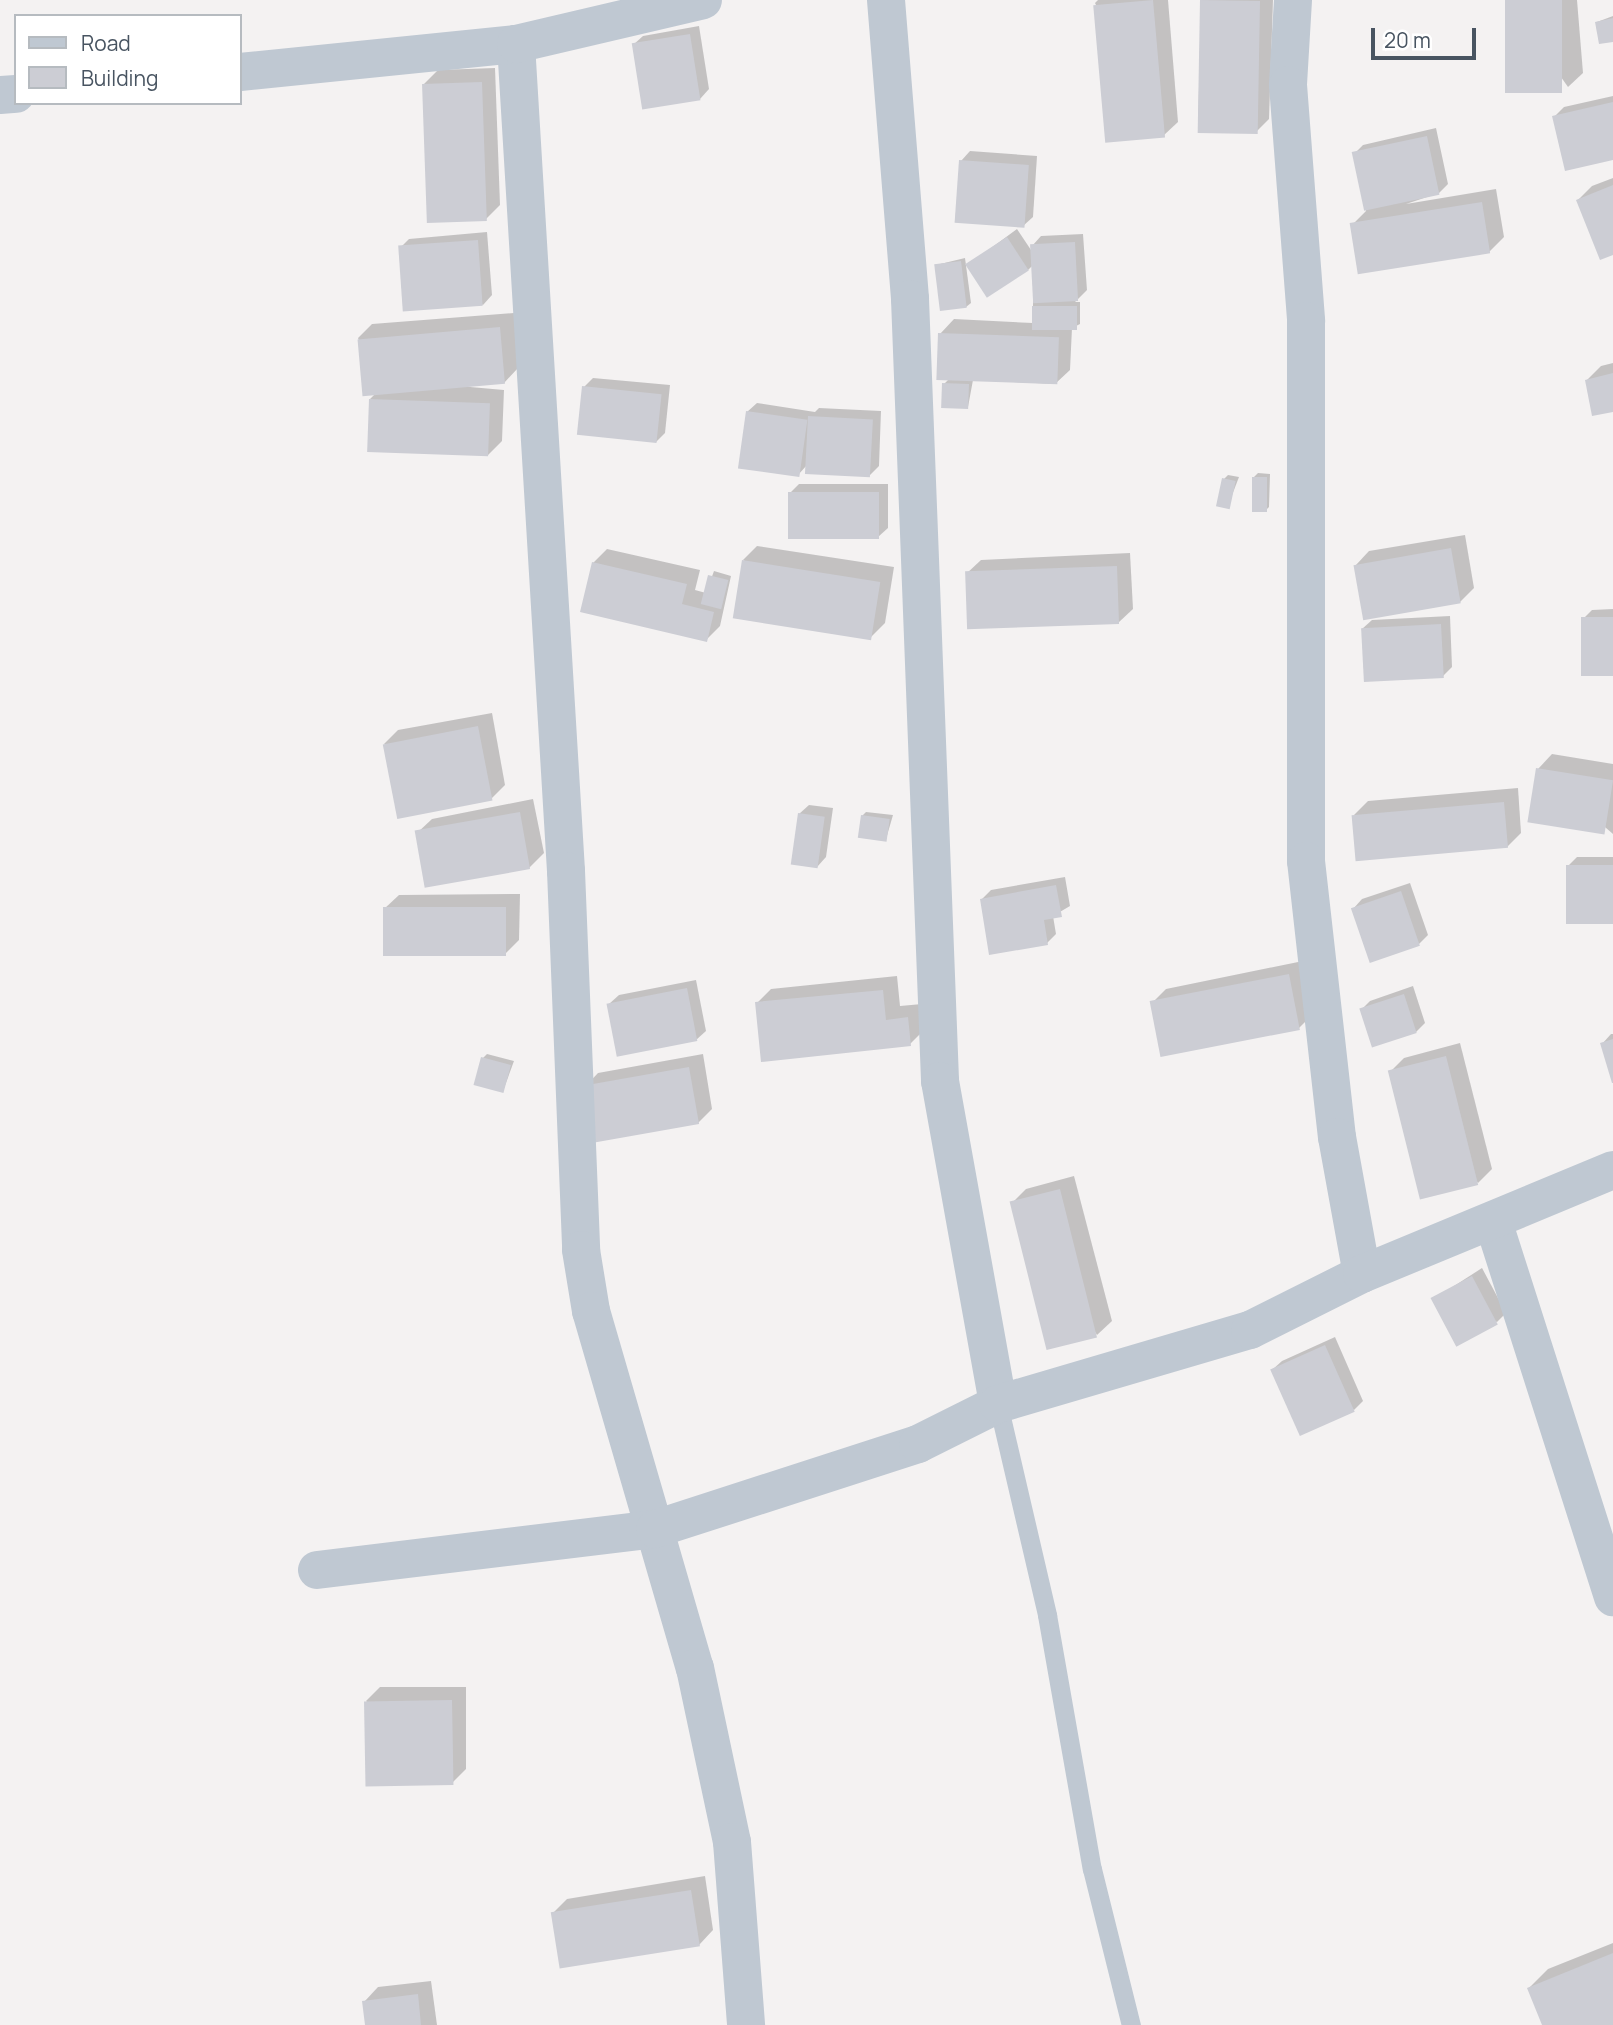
<!DOCTYPE html>
<style>
body{margin:0}
#map{position:relative;width:1613px;height:2025px;overflow:hidden;background:#f4f2f2;font-family:Manrope,sans-serif}
div>[style]{position:absolute}
[style*='--x']{left:calc(var(--x)*1px);top:calc(var(--y)*1px);width:calc(var(--w)*1px);rotate:calc(var(--a)*1deg)}
.shadow>*{inset:0;background:#0003}
.building>*{inset:0;background:#cccdd4;transform-origin:0 0}
.lane>*{height:19px;margin:-9.5px;padding:0 9.5px;transform-origin:9.5px;border-radius:9.5px;background:#bfc8d2}
.street>*{height:38px;margin:-19px;padding:0 19px;transform-origin:19px;border-radius:19px;background:#bfc8d2}
span{translate:-50% -50%;white-space:nowrap;text-align:center;line-height:1.15;-webkit-text-stroke:5px #fff;paint-order:stroke}
.legend{position:absolute;left:14px;top:14px;width:228px;height:91px;box-sizing:border-box;background:#fff;border:2px solid #b6bbc0;margin:0;padding:9px 12px;list-style:none;font-size:21px;color:#485461}
.legend li{display:flex;align-items:center;gap:14px;height:35px}
.legend b{width:35px;border:2px solid #b6bbc0}
.scale{position:absolute;left:1371px;top:28px;width:105px;height:32px;box-sizing:border-box;border:4px solid #485461;border-top:0;padding-left:9px;font-size:21px;line-height:24px;white-space:nowrap;color:#485461;-webkit-text-stroke:5px #fff;paint-order:stroke}
</style>
<div id="map">
<div class="shadow">
<i style="clip-path:polygon(1098px 0,1168px 0,1178px 122px,1163px 136px,1095px 3px)"></i>
<i style="clip-path:polygon(1201px 0,1273px 0,1269px 119px,1255px 133px,1198px 131px)"></i>
<i style="clip-path:polygon(1507px 0,1577px 0,1583px 73px,1568px 87px)"></i>
<i style="clip-path:polygon(1613px 16px,1613px 40px,1597px 22px)"></i>
<i style="clip-path:polygon(699px 26px,709px 89px,700px 99px,633px 45px,643px 36px)"></i>
<i style="clip-path:polygon(495px 68px,500px 205px,486px 219px,424px 84px,438px 70px)"></i>
<i style="clip-path:polygon(1613px 96px,1613px 158px,1554px 117px,1564px 107px)"></i>
<i style="clip-path:polygon(1436px 128px,1448px 184px,1439px 193px,1406px 204px,1496px 189px,1504px 237px,1489px 252px,1352px 225px,1366px 211px,1354px 154px,1363px 145px)"></i>
<i style="clip-path:polygon(970px 151px,1037px 156px,1033px 217px,1023px 226px,961px 161px)"></i>
<i style="clip-path:polygon(1613px 178px,1613px 253px,1578px 200px,1592px 186px)"></i>
<i style="clip-path:polygon(1017px 229px,1033px 253px,1032px 246px,1041px 236px,1083px 234px,1087px 290px,1075px 302px,1080px 302px,1080px 324px,1072px 328px,1070px 370px,1055px 384px,973px 380px,968px 407px,944px 384px,949px 379px,940px 334px,954px 319px,1033px 323px,1033px 265px,1028px 270px,968px 265px)"></i>
<i style="clip-path:polygon(487px 232px,492px 295px,483px 305px,400px 248px,409px 239px)"></i>
<i style="clip-path:polygon(965px 258px,971px 303px,966px 307px,936px 265px)"></i>
<i style="clip-path:polygon(514px 313px,518px 368px,504px 383px,459px 386px,504px 390px,502px 441px,488px 455px,370px 399px,377px 392px,358px 338px,372px 324px)"></i>
<i style="clip-path:polygon(1613px 363px,1613px 410px,1587px 380px,1601px 366px)"></i>
<i style="clip-path:polygon(593px 378px,670px 385px,665px 433px,656px 442px,584px 387px)"></i>
<i style="clip-path:polygon(757px 403px,815px 412px,819px 408px,881px 411px,879px 466px,870px 475px,807px 465px,798px 475px,747px 412px)"></i>
<i style="clip-path:polygon(1258px 473px,1270px 474px,1269px 507px,1265px 511px,1254px 477px)"></i>
<i style="clip-path:polygon(1228px 475px,1239px 477px,1227px 508px,1224px 479px)"></i>
<i style="clip-path:polygon(799px 484px,888px 484px,888px 528px,878px 537px,790px 493px)"></i>
<i style="clip-path:polygon(1465px 535px,1474px 588px,1460px 602px,1355px 566px,1369px 551px)"></i>
<i style="clip-path:polygon(757px 546px,894px 567px,885px 623px,871px 637px,743px 560px)"></i>
<i style="clip-path:polygon(607px 549px,700px 570px,695px 590px,706px 593px,714px 571px,731px 576px,720px 626px,706px 640px,593px 563px)"></i>
<i style="clip-path:polygon(1130px 553px,1133px 609px,1118px 623px,966px 574px,981px 560px)"></i>
<i style="clip-path:polygon(1613px 609px,1613px 675px,1583px 619px,1592px 610px)"></i>
<i style="clip-path:polygon(1450px 616px,1452px 667px,1443px 676px,1362px 629px,1372px 620px)"></i>
<i style="clip-path:polygon(492px 713px,505px 785px,491px 799px,384px 744px,398px 730px)"></i>
<i style="clip-path:polygon(1552px 754px,1613px 764px,1613px 834px,1538px 769px)"></i>
<i style="clip-path:polygon(1518px 788px,1521px 833px,1507px 847px,1354px 815px,1368px 801px)"></i>
<i style="clip-path:polygon(533px 799px,544px 853px,529px 868px,417px 833px,432px 819px)"></i>
<i style="clip-path:polygon(809px 805px,833px 808px,826px 857px,817px 867px,799px 814px)"></i>
<i style="clip-path:polygon(866px 812px,893px 815px,886px 839px,862px 816px)"></i>
<i style="clip-path:polygon(1577px 857px,1613px 857px,1613px 923px,1568px 866px)"></i>
<i style="clip-path:polygon(1065px 877px,1070px 906px,1053px 916px,1056px 934px,1047px 943px,982px 899px,991px 890px)"></i>
<i style="clip-path:polygon(1410px 883px,1428px 935px,1419px 944px,1353px 909px,1362px 899px)"></i>
<i style="clip-path:polygon(520px 894px,519px 940px,505px 954px,384px 909px,399px 895px)"></i>
<i style="clip-path:polygon(1303px 961px,1313px 1014px,1299px 1028px,1152px 1003px,1166px 989px)"></i>
<i style="clip-path:polygon(897px 976px,900px 1006px,922px 1004px,924px 1030px,910px 1044px,757px 1003px,771px 989px)"></i>
<i style="clip-path:polygon(696px 980px,706px 1031px,696px 1040px,609px 1004px,619px 995px)"></i>
<i style="clip-path:polygon(1413px 986px,1425px 1023px,1416px 1032px,1361px 1010px,1370px 1001px)"></i>
<i style="clip-path:polygon(1611px 1034px,1613px 1034px,1613px 1079px,1602px 1044px)"></i>
<i style="clip-path:polygon(1460px 1043px,1492px 1169px,1478px 1183px,1390px 1072px,1404px 1058px)"></i>
<i style="clip-path:polygon(487px 1054px,514px 1061px,503px 1091px,483px 1058px)"></i>
<i style="clip-path:polygon(703px 1054px,712px 1109px,698px 1123px,584px 1088px,598px 1073px)"></i>
<i style="clip-path:polygon(1074px 1176px,1112px 1321px,1097px 1335px,1012px 1203px,1026px 1189px)"></i>
<i style="clip-path:polygon(1482px 1268px,1506px 1313px,1497px 1322px,1434px 1299px)"></i>
<i style="clip-path:polygon(1335px 1337px,1363px 1401px,1354px 1410px,1272px 1370px,1282px 1361px)"></i>
<i style="clip-path:polygon(380px 1687px,466px 1687px,466px 1769px,452px 1783px,366px 1701px)"></i>
<i style="clip-path:polygon(705px 1876px,713px 1930px,699px 1945px,553px 1913px,567px 1899px)"></i>
<i style="clip-path:polygon(1613px 1943px,1613px 2025px,1544px 2025px,1529px 1988px,1548px 1969px)"></i>
<i style="clip-path:polygon(431px 1981px,437px 2025px,367px 2025px,364px 2002px,378px 1987px)"></i>
</div>
<div class="building">
<i style="left:1153px;top:0;width:138px;height:60px;rotate:85deg"></i>
<i style="left:1200px;top:0;width:60px;height:133px;rotate:1deg"></i>
<i style="left:1505px;top:0;width:57px;height:93px"></i>
<i style="clip-path:polygon(1613px 18px,1613px 42px,1599px 44px,1595px 22px)"></i>
<i style="left:690px;top:34px;width:67px;height:59px;rotate:81deg"></i>
<i style="left:482px;top:82px;width:139px;height:60px;rotate:88deg"></i>
<i style="clip-path:polygon(1613px 102px,1613px 160px,1565px 171px,1552px 116px)"></i>
<i style="left:1427px;top:136px;width:60px;height:77px;rotate:78deg"></i>
<i style="left:959px;top:160px;width:70px;height:63px;rotate:4deg"></i>
<i style="clip-path:polygon(1613px 185px,1613px 255px,1600px 260px,1576px 200px)"></i>
<i style="left:1482px;top:202px;width:52px;height:134px;rotate:81deg"></i>
<i style="left:1007px;top:237px;width:40px;height:50px;rotate:57deg"></i>
<i style="left:478px;top:240px;width:66px;height:80px;rotate:86deg"></i>
<i style="left:1075px;top:242px;width:59px;height:45px;rotate:87deg"></i>
<i style="left:961px;top:261px;width:47px;height:27px;rotate:83deg"></i>
<i style="left:1032px;top:306px;width:45px;height:24px"></i>
<i style="left:500px;top:327px;width:57px;height:143px;rotate:85deg"></i>
<i style="left:938px;top:333px;width:121px;height:47px;rotate:2deg"></i>
<i style="clip-path:polygon(1613px 373px,1613px 412px,1592px 416px,1585px 380px)"></i>
<i style="left:942px;top:383px;width:27px;height:25px;rotate:2deg"></i>
<i style="left:582px;top:386px;width:80px;height:49px;rotate:6deg"></i>
<i style="left:369px;top:399px;width:121px;height:53px;rotate:2deg"></i>
<i style="left:746px;top:411px;width:62px;height:58px;rotate:8deg"></i>
<i style="left:808px;top:416px;width:65px;height:58px;rotate:3deg"></i>
<i style="left:1252px;top:477px;width:15px;height:35px"></i>
<i style="left:1222px;top:478px;width:14px;height:29px;rotate:12deg"></i>
<i style="left:788px;top:492px;width:91px;height:47px"></i>
<i style="left:1451px;top:548px;width:56px;height:99px;rotate:80deg"></i>
<i style="left:742px;top:560px;width:140px;height:59px;rotate:9deg"></i>
<i style="clip-path:polygon(592px 562px,687px 584px,682px 604px,714px 612px,707px 642px,580px 612px)"></i>
<i style="left:1117px;top:566px;width:58px;height:152px;rotate:88deg"></i>
<i style="left:708px;top:575px;width:21px;height:30px;rotate:14deg"></i>
<i style="left:1613px;top:617px;width:59px;height:32px;rotate:90deg"></i>
<i style="left:1441px;top:624px;width:54px;height:80px;rotate:87deg"></i>
<i style="left:478px;top:726px;width:76px;height:97px;rotate:79deg"></i>
<i style="left:1536px;top:768px;width:78px;height:55px;rotate:9deg"></i>
<i style="left:1504px;top:802px;width:46px;height:153px;rotate:85deg"></i>
<i style="left:520px;top:812px;width:58px;height:107px;rotate:80deg"></i>
<i style="left:798px;top:813px;width:27px;height:52px;rotate:8deg"></i>
<i style="left:861px;top:815px;width:29px;height:23px;rotate:8deg"></i>
<i style="left:1566px;top:865px;width:47px;height:59px"></i>
<i style="clip-path:polygon(1056px 885px,1062px 917px,1044px 920px,1048px 945px,989px 955px,980px 899px)"></i>
<i style="left:1401px;top:891px;width:58px;height:53px;rotate:71deg"></i>
<i style="left:506px;top:907px;width:49px;height:123px;rotate:90deg"></i>
<i style="left:1289px;top:974px;width:57px;height:142px;rotate:79deg"></i>
<i style="left:687px;top:988px;width:54px;height:82px;rotate:79deg"></i>
<i style="clip-path:polygon(883px 990px,886px 1020px,908px 1017px,911px 1046px,761px 1062px,755px 1002px)"></i>
<i style="left:1404px;top:994px;width:41px;height:47px;rotate:72deg"></i>
<i style="clip-path:polygon(1613px 1039px,1613px 1083px,1612px 1083px,1600px 1043px)"></i>
<i style="left:1446px;top:1056px;width:133px;height:60px;rotate:76deg"></i>
<i style="left:481px;top:1057px;width:31px;height:29px;rotate:15deg"></i>
<i style="left:689px;top:1067px;width:58px;height:109px;rotate:80deg"></i>
<i style="left:1060px;top:1189px;width:153px;height:52px;rotate:76deg"></i>
<i style="left:1472px;top:1276px;width:55px;height:47px;rotate:62deg"></i>
<i style="left:1325px;top:1345px;width:73px;height:60px;rotate:66deg"></i>
<i style="left:452px;top:1700px;width:85px;height:88px;rotate:89deg"></i>
<i style="left:691px;top:1890px;width:57px;height:142px;rotate:81deg"></i>
<i style="clip-path:polygon(1613px 1953px,1613px 2025px,1542px 2025px,1527px 1988px)"></i>
<i style="clip-path:polygon(418px 1994px,421px 2025px,365px 2025px,362px 2001px)"></i>
</div>
<div class="lane">
<i style="--x:998;--y:1404;--w:217;--a:76.9"></i>
<i style="--x:1047;--y:1615;--w:258;--a:80"></i>
<i style="--x:1092;--y:1869;--w:161;--a:76"></i>
</div>
<div class="street">
<i style="--x:886;--y:0;--w:300;--a:85.4"></i>
<i style="--x:910;--y:299;--w:783;--a:87.8"></i>
<i style="--x:940;--y:1081;--w:328;--a:79.8"></i>
<i style="--x:1293;--y:0;--w:85;--a:93.4"></i>
<i style="--x:1288;--y:85;--w:237;--a:85.6"></i>
<i style="--x:1306;--y:321;--w:540;--a:90"></i>
<i style="--x:1306;--y:861;--w:278;--a:83.6"></i>
<i style="--x:1337;--y:1137;--w:139;--a:79.7"></i>
<i style="--x:516;--y:44;--w:829;--a:86.54"></i>
<i style="--x:566;--y:871;--w:379;--a:87.7"></i>
<i style="--x:581;--y:1250;--w:62;--a:80.7"></i>
<i style="--x:591;--y:1311;--w:372;--a:73.8"></i>
<i style="--x:695;--y:1668;--w:178;--a:78"></i>
<i style="--x:732;--y:1842;--w:184;--a:85.6"></i>
<i style="--x:240;--y:72;--w:277;--a:-5.8"></i>
<i style="--x:516;--y:44;--w:192;--a:-13.2"></i>
<i style="--x:0;--y:95;--w:16;--a:-4"></i>
<i style="--x:1493;--y:1221;--w:395;--a:72.3"></i>
<i style="--x:317;--y:1570;--w:340;--a:-6.9"></i>
<i style="--x:655;--y:1529;--w:276;--a:-17.9"></i>
<i style="--x:918;--y:1444;--w:89;--a:-26.6"></i>
<i style="--x:998;--y:1404;--w:263;--a:-16.4"></i>
<i style="--x:1250;--y:1330;--w:125;--a:-26.6"></i>
<i style="--x:1362;--y:1274;--w:272;--a:-22.5"></i>
</div>
<ul class="legend">
<li><b style="height:9px;background:#bfc8d2"></b>Road</li>
<li><b style="height:19px;background:#cccdd4"></b>Building</li>
</ul>
<div class="scale">20 m</div>
</div>
